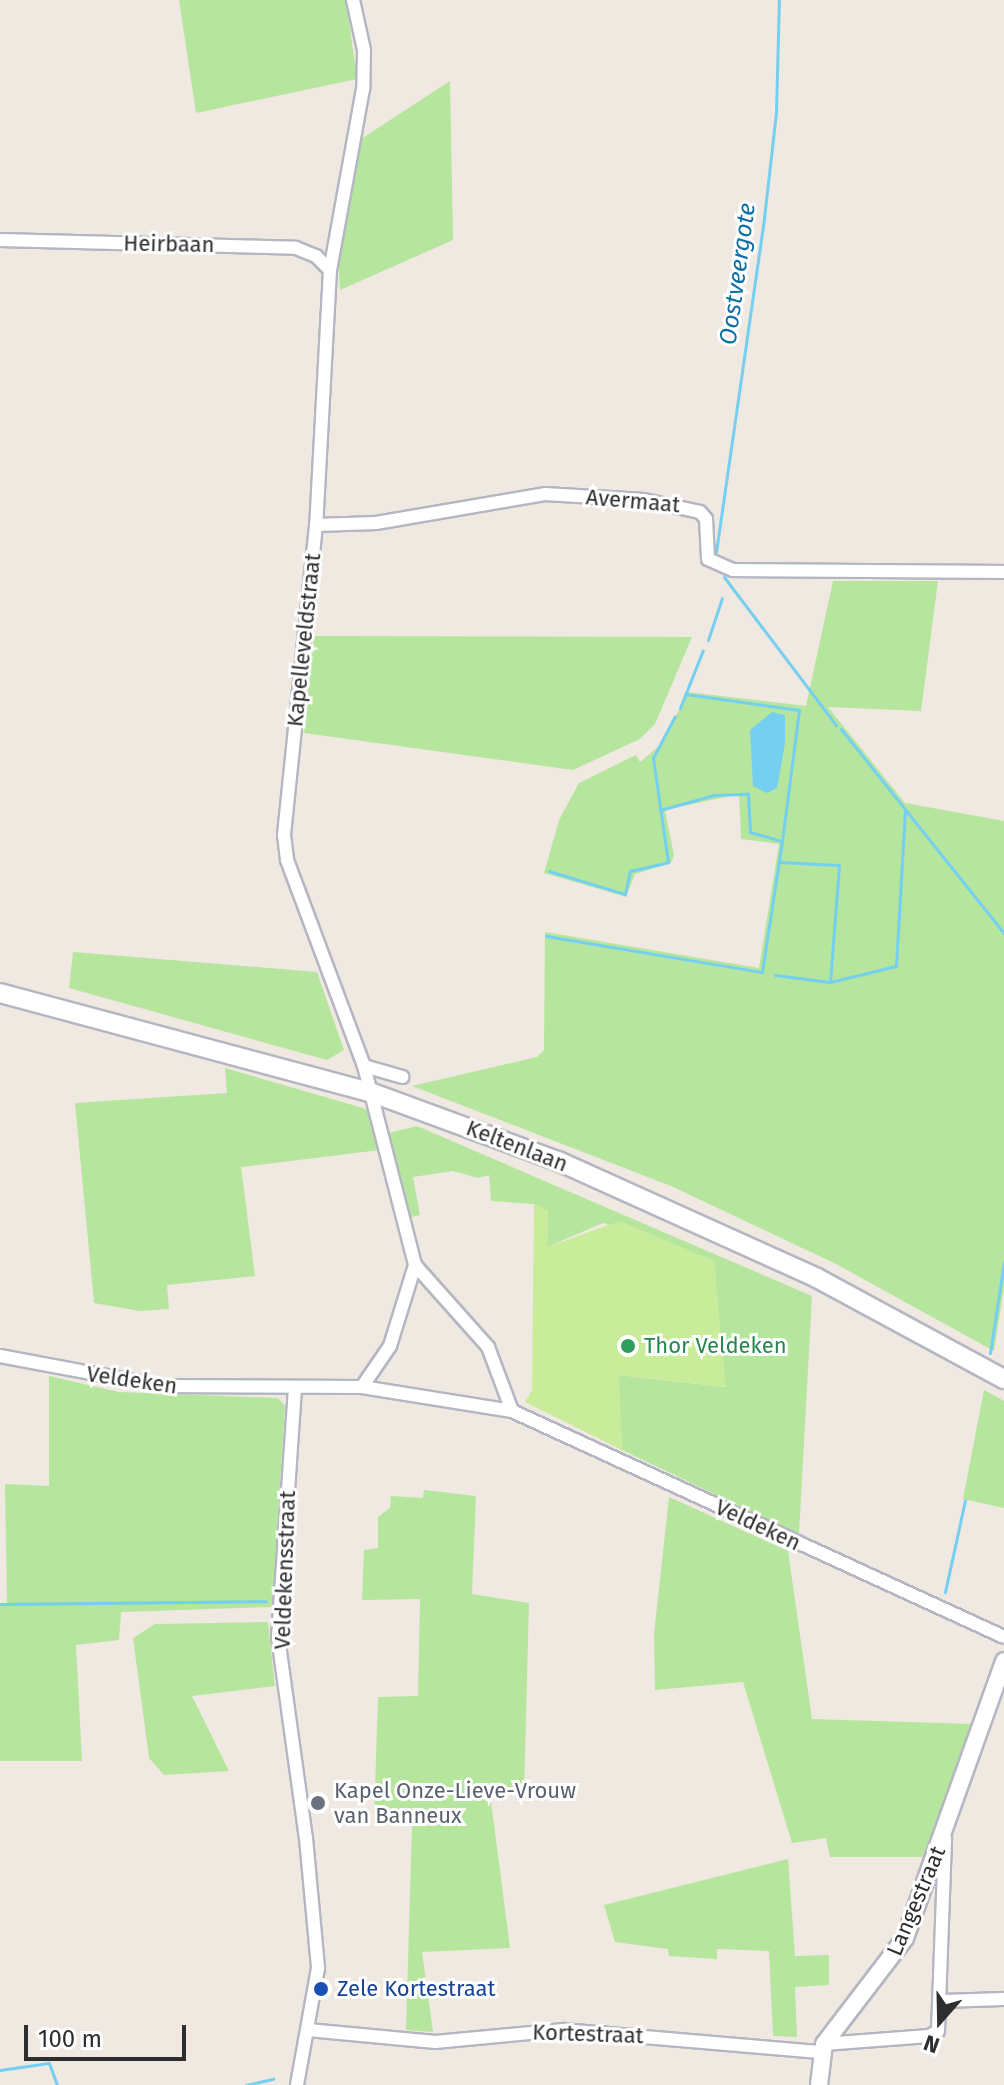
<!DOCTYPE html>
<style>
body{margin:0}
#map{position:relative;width:1004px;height:2085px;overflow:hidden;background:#efe9e1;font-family:"Fira Sans",sans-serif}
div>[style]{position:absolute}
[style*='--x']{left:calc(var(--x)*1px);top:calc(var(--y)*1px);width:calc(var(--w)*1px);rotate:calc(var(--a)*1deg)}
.green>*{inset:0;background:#b6e59e}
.pitch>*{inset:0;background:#c9ec9a}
.water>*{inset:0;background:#75cff0}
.stream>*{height:3px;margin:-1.5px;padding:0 1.5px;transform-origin:1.5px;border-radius:1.5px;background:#75cff0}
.roads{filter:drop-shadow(2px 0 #b4b7c1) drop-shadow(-2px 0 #b4b7c1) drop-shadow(0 2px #b4b7c1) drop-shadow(0 -2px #b4b7c1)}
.minor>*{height:12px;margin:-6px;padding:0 6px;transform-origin:6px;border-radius:6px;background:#fff}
.tertiary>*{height:16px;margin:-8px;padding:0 8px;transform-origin:8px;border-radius:8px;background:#fff}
.secondary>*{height:18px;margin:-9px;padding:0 9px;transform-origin:9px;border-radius:9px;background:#fff}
.dots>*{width:22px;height:22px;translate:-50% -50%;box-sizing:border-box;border:4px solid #fff;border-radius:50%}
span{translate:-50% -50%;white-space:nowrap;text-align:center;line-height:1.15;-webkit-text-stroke:6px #fff;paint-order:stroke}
.street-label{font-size:22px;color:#2e2e2e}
.leisure-label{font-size:22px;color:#27864d}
.left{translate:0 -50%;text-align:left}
.worship-label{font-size:22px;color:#5b616d}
.transit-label{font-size:22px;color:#164399}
.water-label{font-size:24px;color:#0d6fa3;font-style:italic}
.north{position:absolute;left:900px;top:1981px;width:80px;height:80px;-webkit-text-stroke:6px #fff;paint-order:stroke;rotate:200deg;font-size:22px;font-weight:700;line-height:32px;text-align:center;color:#2e2e2e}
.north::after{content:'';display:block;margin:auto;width:28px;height:36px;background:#2e2e2e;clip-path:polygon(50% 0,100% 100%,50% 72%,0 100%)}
.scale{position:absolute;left:24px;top:2025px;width:162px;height:36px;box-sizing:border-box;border:4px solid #2e2e2e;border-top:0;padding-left:10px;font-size:24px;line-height:28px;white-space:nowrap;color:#2e2e2e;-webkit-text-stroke:6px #fff;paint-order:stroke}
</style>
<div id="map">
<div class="green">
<i style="clip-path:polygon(179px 0,346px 0,357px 79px,196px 113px)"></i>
<i style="clip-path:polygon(450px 81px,453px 240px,340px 290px,338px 260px,358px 141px)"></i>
<i style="clip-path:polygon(833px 581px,938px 581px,921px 711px,828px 707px,905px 803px,1004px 821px,1004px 1287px,994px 1351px,836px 1264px,671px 1186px,412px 1086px,537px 1057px,544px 1050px,545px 932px,759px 968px,779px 844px,741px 839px,739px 794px,665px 810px,674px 855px,671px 863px,635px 874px,626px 897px,544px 873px,559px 820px,579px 783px,636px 755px,640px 762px,664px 742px,687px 692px,806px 706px)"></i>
<i style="clip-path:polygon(314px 636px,692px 637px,655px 724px,640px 739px,573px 770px,304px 733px)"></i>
<i style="clip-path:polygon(73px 952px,317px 972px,344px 1050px,327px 1060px,69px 988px)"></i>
<i style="clip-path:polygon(225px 1068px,363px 1108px,371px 1113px,380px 1150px,241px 1167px,255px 1276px,167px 1285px,169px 1309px,140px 1311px,94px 1303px,75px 1103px,227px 1093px)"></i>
<i style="clip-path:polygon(417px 1126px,812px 1296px,799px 1534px,622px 1450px,618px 1375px,725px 1387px,714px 1261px,603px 1223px,547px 1247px,548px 1211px,534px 1204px,491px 1201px,489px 1175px,478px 1178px,453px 1171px,413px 1177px,420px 1215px,411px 1217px,388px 1133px)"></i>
<i style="clip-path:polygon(49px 1376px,119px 1392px,278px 1398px,285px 1406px,272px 1607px,121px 1612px,119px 1640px,76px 1645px,82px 1761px,0 1761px,0 1604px,7px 1604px,5px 1484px,49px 1486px)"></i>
<i style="clip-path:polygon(984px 1390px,1004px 1401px,1004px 1508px,963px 1499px)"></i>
<i style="clip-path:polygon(424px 1490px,476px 1496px,472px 1594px,529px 1603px,524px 1792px,489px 1786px,510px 1948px,422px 1952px,433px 2032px,406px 2030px,412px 1825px,374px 1822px,378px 1697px,418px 1696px,420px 1599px,362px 1600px,364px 1550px,378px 1548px,378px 1517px,390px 1508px,391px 1496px,423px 1498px)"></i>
<i style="clip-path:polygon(669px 1497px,788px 1551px,812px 1719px,973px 1724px,923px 1857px,830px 1857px,826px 1838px,792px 1843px,743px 1682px,655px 1690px,654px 1634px)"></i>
<i style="clip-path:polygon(268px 1622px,275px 1686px,192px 1696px,229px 1771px,164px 1775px,149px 1758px,133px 1638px,155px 1624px)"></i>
<i style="clip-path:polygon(788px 1859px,795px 1956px,829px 1955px,829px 1985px,795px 1987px,797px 2037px,773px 2036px,769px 1951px,717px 1949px,717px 1959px,669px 1956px,668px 1949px,615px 1942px,604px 1905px)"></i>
</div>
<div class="pitch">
<i style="clip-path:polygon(534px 1204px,548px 1211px,547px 1247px,620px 1221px,714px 1261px,726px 1387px,619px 1375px,622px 1450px,525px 1402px,532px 1390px)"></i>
</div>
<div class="water">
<i style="clip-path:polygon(772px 712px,785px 715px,785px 743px,777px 788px,767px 793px,753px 786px,750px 730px)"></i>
</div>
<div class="stream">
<i style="--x:716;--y:552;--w:337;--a:-81.8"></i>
<i style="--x:764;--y:218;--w:107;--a:-83.5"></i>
<i style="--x:776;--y:112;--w:112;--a:-88.5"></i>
<i style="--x:724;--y:577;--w:186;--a:52.9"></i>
<i style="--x:708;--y:640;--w:44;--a:-71.6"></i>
<i style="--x:680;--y:708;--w:62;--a:-68.4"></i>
<i style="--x:841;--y:729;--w:261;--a:51.4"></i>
<i style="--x:660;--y:810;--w:56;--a:-15.5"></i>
<i style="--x:714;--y:795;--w:34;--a:-2"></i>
<i style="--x:748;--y:794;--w:38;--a:87"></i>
<i style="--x:750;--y:832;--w:33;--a:16"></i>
<i style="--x:782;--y:841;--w:132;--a:-82.6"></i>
<i style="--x:799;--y:710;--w:115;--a:-172"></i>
<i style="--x:549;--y:871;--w:79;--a:16.8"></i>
<i style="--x:625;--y:894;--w:24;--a:-78"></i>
<i style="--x:630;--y:871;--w:39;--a:-13"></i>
<i style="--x:668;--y:862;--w:105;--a:-98.2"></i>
<i style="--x:653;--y:758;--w:47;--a:-62.4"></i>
<i style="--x:546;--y:936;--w:219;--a:9.5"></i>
<i style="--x:762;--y:972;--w:133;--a:-81.3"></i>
<i style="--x:775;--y:975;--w:55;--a:7.3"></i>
<i style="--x:830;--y:982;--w:117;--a:-85.6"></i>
<i style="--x:839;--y:865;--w:60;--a:-177.1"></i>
<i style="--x:830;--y:982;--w:68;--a:-13.6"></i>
<i style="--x:896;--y:966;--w:156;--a:-86.7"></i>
<i style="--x:990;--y:1353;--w:92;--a:-81.3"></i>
<i style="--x:945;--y:1592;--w:94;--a:-77.7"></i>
<i style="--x:0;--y:1604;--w:266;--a:-0.6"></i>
<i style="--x:0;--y:2070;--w:49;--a:-8.1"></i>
<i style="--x:49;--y:2063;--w:23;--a:70"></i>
<i style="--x:246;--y:2085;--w:28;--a:-13"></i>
</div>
<div class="roads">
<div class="minor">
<i style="--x:353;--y:0;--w:51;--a:77.6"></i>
<i style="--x:364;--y:50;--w:39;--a:91"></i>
<i style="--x:363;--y:89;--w:184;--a:100.3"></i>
<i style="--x:330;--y:270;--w:255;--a:93.1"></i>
<i style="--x:316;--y:525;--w:312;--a:95.9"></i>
<i style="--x:284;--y:835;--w:25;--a:83"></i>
<i style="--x:287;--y:860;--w:220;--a:69.5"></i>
<i style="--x:364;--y:1066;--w:205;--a:75.6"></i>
<i style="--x:415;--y:1265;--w:110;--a:48.3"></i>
<i style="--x:488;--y:1347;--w:68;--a:69.4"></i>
<i style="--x:0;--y:240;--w:296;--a:1.5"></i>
<i style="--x:296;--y:248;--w:22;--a:22"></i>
<i style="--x:316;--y:256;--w:20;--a:45"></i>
<i style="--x:316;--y:525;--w:60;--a:-1.9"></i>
<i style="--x:376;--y:523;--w:171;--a:-9.7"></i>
<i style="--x:545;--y:494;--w:99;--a:3.5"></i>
<i style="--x:644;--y:500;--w:57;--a:12.1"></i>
<i style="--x:700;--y:512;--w:9;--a:49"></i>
<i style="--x:706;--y:519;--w:40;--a:87.1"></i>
<i style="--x:708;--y:559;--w:27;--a:24"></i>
<i style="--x:733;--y:570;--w:271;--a:0.4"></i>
<i style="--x:364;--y:1066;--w:40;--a:16"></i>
<i style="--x:0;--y:1356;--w:164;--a:10.6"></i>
<i style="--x:161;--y:1386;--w:201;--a:0.3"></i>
<i style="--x:362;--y:1387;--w:152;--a:9.1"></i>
<i style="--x:512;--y:1411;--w:541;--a:24.67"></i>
<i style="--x:362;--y:1387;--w:50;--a:-55.7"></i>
<i style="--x:390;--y:1346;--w:85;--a:-72.8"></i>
<i style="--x:295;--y:1388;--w:250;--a:93.9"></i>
<i style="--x:278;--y:1637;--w:203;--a:82.1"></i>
<i style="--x:306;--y:1838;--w:131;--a:84.7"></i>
<i style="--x:318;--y:1968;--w:119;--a:100.2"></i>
<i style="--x:942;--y:2001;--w:62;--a:-1.8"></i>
<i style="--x:308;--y:2030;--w:128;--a:5.4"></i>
<i style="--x:435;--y:2042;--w:129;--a:-5.4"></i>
<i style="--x:563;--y:2030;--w:258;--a:4.9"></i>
<i style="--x:824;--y:2044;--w:105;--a:-4.4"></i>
<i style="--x:929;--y:2036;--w:10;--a:-29"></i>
<i style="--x:938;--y:2031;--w:193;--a:-87.9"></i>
</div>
<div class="tertiary">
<i style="--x:819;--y:2085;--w:41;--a:-83"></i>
<i style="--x:824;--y:2044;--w:133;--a:-52.6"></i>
<i style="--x:905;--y:1938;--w:294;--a:-70.3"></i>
</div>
<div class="secondary">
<i style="--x:0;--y:993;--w:383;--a:15"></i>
<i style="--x:370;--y:1092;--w:200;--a:20.2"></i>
<i style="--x:558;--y:1161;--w:284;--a:24.3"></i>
<i style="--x:817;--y:1278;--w:213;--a:28.4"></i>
</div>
</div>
<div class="dots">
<i style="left:628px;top:1346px;background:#2e9e5b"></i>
<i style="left:318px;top:1803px;background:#6b7280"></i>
<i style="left:321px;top:1989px;background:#1a4fb4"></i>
</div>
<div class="street-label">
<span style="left:169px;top:244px;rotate:1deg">Heirbaan</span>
<span style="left:633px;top:501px;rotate:5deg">Avermaat</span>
<span style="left:304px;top:640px;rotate:-84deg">Kapelleveldstraat</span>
<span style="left:517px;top:1146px;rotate:21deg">Keltenlaan</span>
<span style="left:132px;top:1380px;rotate:8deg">Veldeken</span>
<span style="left:758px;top:1525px;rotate:25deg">Veldeken</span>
<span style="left:285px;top:1570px;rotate:-88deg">Veldekensstraat</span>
<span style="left:916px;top:1901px;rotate:-67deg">Langestraat</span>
<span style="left:588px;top:2034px;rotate:2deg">Kortestraat</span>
</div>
<div class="leisure-label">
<span class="left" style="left:644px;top:1346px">Thor Veldeken</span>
</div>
<div class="worship-label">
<span class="left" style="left:334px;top:1803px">Kapel Onze-Lieve-Vrouw<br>van Banneux</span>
</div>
<div class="transit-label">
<span class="left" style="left:337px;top:1989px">Zele Kortestraat</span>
</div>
<div class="water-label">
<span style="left:738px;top:274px;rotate:-82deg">Oostveergote</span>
</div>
<div class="north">N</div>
<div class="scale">100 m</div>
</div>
